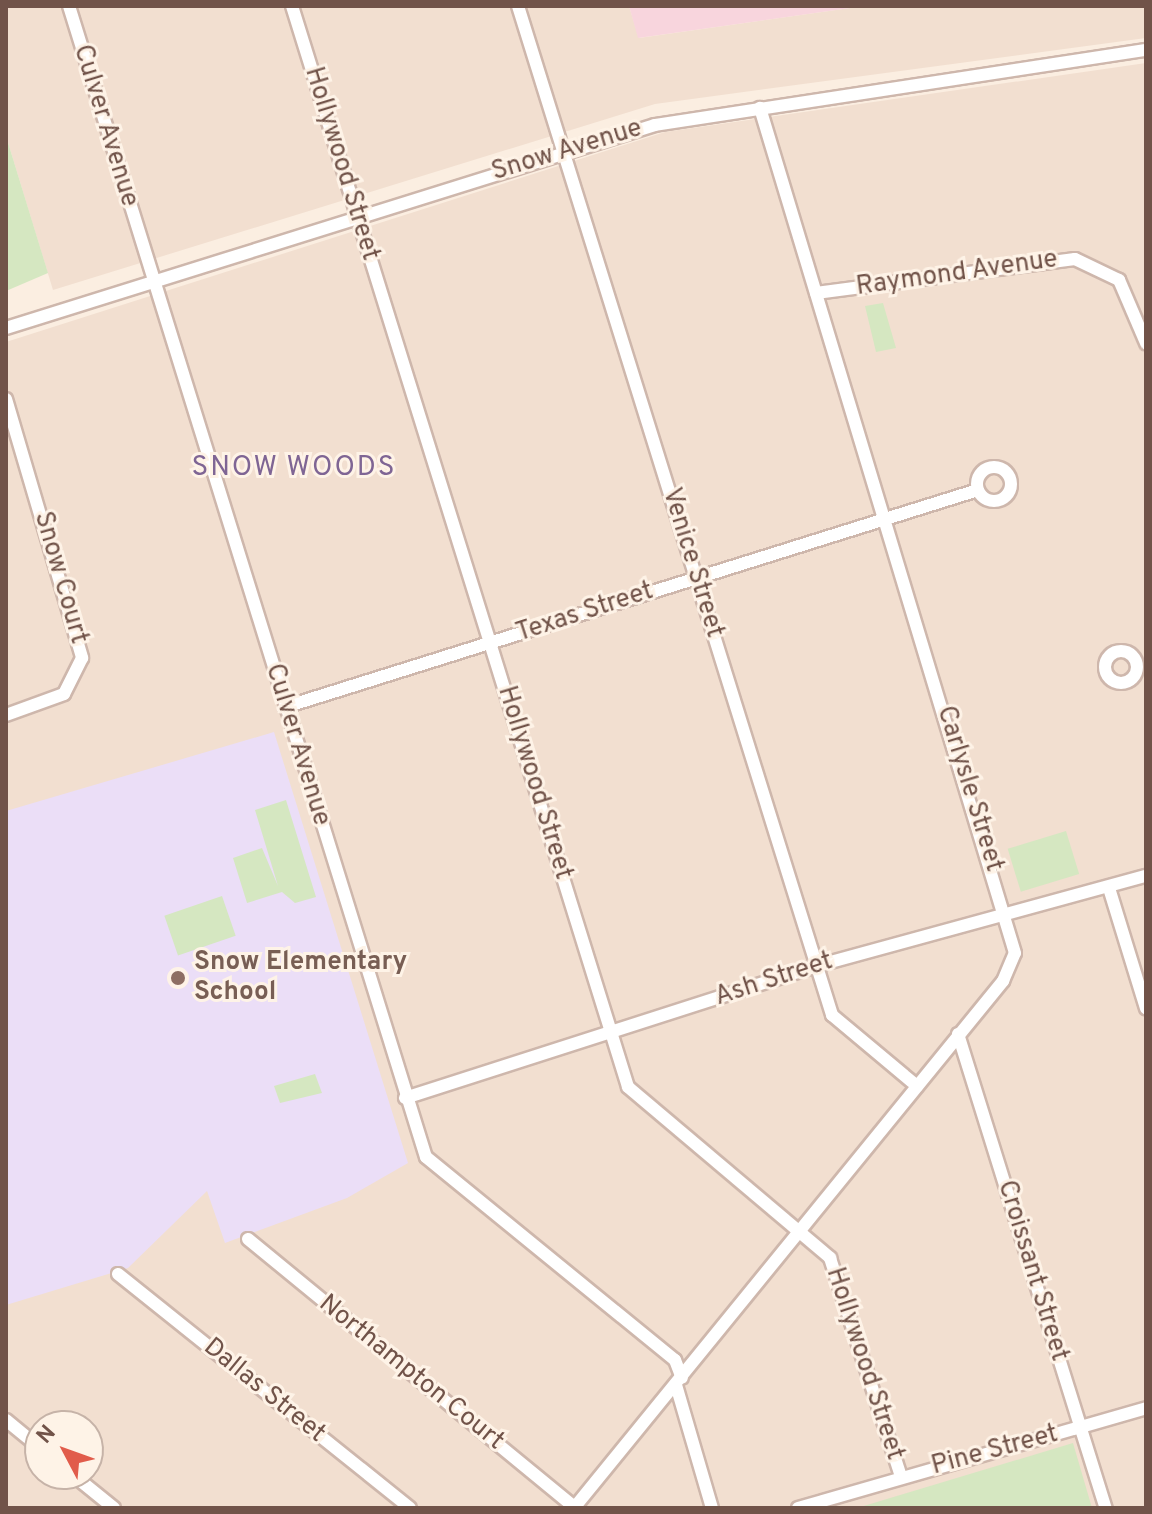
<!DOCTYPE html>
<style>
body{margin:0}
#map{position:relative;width:1152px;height:1514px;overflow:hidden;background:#fbeee1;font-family:Overpass,sans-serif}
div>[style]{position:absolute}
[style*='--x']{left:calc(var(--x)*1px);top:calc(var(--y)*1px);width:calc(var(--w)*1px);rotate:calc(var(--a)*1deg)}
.residential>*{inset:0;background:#f2dfd0}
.education>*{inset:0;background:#ebdef7}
.medical>*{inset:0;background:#f8d5dd}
.green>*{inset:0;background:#d5e7c1;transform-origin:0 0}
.roads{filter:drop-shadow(2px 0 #ceb7ac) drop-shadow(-2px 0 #ceb7ac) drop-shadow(0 2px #ceb7ac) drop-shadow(0 -2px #ceb7ac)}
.minor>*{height:12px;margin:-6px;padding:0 6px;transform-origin:6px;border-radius:6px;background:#fff}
.minor>.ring{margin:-6px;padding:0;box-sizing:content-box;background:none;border:12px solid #fff;border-radius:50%}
.dots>*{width:22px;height:22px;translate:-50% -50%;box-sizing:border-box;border:4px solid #fef3e7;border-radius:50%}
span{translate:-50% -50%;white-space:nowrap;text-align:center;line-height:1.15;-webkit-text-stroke:6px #fef3e7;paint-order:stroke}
.street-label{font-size:26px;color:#715349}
.education-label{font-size:26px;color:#785e54;font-weight:700}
.left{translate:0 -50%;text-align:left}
.neighbourhood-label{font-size:28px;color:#7f6594;letter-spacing:2px}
.frame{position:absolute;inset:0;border:8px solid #715349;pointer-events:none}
.north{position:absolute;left:24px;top:1410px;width:80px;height:80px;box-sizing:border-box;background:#fef3e7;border:2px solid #c6b3a8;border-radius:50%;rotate:311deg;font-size:22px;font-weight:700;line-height:32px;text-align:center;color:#715349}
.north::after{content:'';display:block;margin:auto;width:28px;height:36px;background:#e15c4b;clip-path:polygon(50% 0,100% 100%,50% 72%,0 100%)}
</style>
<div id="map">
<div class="residential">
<i style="clip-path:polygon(6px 6px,629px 6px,639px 38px,864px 6px,1146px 6px,1146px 38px,655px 104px,53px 290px,6px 136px)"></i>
<i style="clip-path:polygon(evenodd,1146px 63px,1146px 1508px,6px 1508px,6px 342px,665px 132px,1146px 63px,40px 1426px,88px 1426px,88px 1474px,40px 1474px,40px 1426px)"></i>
</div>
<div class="education">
<i style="clip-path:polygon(274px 732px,408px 1163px,347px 1198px,225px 1243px,207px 1191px,128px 1268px,6px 1305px,6px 811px)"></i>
</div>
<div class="medical">
<i style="clip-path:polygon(629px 6px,864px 6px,638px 38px)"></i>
</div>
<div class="green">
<i style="clip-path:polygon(6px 136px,48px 273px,6px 291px)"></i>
<i style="clip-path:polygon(883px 303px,896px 348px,876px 352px,865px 306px)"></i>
<i style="clip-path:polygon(286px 800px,316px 897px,295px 903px,282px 892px,247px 903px,233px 858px,262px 848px,278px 886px,255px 810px)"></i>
<i style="left:1066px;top:831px;width:45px;height:61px;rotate:73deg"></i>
<i style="left:222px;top:896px;width:42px;height:61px;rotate:71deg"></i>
<i style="clip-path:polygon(315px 1074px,322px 1093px,280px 1103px,274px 1086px)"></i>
<i style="clip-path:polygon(1073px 1443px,1092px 1508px,857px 1508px)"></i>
</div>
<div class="roads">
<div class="minor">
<i style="--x:69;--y:6;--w:1205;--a:72.77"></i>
<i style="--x:426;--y:1157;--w:321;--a:39.2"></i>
<i style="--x:675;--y:1360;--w:19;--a:69"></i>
<i style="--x:292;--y:6;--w:1132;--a:72.73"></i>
<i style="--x:628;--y:1087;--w:265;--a:40.2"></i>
<i style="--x:830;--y:1258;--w:229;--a:72"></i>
<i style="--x:518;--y:6;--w:1057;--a:72.71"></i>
<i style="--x:832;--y:1015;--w:111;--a:39.9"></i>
<i style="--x:816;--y:293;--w:261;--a:-7.5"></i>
<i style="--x:1075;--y:259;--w:49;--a:25.5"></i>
<i style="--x:1119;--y:280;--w:69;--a:66.8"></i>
<i style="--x:6;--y:328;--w:680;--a:-17.37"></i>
<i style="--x:655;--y:125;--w:497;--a:-8.7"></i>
<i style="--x:6;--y:399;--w:270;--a:73.6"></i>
<i style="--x:82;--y:658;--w:40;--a:116.6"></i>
<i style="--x:64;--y:694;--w:62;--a:160.1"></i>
<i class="ring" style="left:977px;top:467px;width:22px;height:22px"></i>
<i class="ring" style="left:1105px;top:651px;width:20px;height:20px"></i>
<i style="--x:285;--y:707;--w:726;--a:-17.39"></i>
<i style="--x:1109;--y:888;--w:126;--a:72.9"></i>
<i style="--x:958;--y:1034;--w:497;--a:72.7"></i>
<i style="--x:405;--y:1098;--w:432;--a:-17.8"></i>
<i style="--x:816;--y:966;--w:342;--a:-15.3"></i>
<i style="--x:248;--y:1239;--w:423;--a:39.4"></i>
<i style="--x:118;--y:1274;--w:374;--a:38.7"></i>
<i style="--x:676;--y:1385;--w:128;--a:73.7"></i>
<i style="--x:6;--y:1420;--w:44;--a:39.5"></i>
<i style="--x:72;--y:1474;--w:54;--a:39"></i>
<i style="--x:574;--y:1508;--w:680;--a:-50.85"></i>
<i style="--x:1003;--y:981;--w:30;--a:-67"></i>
<i style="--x:1015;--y:953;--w:883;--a:-106.79"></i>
<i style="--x:798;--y:1508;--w:362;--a:-16"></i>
</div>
</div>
<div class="dots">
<i style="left:178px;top:978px;background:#8d6e63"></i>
</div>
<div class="street-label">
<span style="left:105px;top:126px;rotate:73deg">Culver Avenue</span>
<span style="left:567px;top:151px;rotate:-17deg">Snow Avenue</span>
<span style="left:341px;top:164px;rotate:73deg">Hollywood Street</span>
<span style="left:957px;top:274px;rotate:-8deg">Raymond Avenue</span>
<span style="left:692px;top:563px;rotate:73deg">Venice Street</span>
<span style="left:60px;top:578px;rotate:74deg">Snow Court</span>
<span style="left:585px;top:613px;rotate:-18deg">Texas Street</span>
<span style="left:297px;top:745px;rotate:73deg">Culver Avenue</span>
<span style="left:534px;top:783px;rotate:73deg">Hollywood Street</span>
<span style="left:969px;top:789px;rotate:73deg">Carlysle Street</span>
<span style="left:774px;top:980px;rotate:-18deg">Ash Street</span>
<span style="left:1032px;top:1271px;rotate:73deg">Croissant Street</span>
<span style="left:864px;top:1364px;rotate:72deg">Hollywood Street</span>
<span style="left:411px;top:1373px;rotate:39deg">Northampton Court</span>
<span style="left:264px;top:1391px;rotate:39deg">Dallas Street</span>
<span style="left:995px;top:1451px;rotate:-15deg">Pine Street</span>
</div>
<div class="education-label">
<span class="left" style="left:194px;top:978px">Snow Elementary<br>School</span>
</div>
<div class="neighbourhood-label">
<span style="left:294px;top:468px">SNOW WOODS</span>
</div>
<div class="frame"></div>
<div class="north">N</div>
</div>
